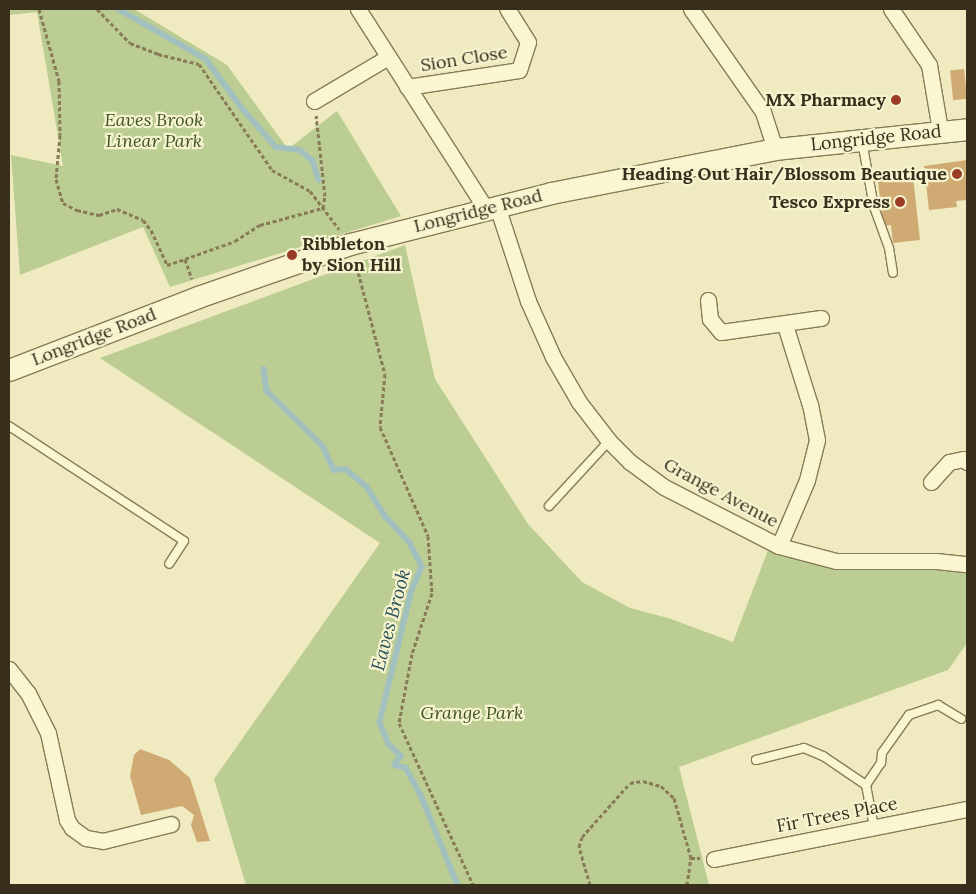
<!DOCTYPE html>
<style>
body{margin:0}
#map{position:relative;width:976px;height:894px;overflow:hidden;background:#efeabf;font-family:Lora,serif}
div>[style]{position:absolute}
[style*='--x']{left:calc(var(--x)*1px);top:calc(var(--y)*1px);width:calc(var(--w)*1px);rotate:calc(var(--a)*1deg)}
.green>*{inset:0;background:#bbcd93}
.stream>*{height:5.5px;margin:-2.75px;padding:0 2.75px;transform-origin:2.75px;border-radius:2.75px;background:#a2c1be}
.building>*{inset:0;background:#cfab73;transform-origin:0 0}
.path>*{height:3px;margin-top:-1.5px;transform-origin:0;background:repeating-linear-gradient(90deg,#887b57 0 4px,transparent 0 6.5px)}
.roads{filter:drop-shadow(1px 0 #887b57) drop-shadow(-1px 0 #887b57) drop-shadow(0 1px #887b57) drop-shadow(0 -1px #887b57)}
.service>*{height:8px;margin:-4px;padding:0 4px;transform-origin:4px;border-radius:4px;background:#faf6d2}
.minor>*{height:15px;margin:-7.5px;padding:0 7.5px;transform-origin:7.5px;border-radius:7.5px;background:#faf6d2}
.secondary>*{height:21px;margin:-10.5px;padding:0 10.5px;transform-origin:10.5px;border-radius:10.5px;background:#faf6d2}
.dots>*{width:14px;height:14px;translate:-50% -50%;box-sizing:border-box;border:2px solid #f6f3cf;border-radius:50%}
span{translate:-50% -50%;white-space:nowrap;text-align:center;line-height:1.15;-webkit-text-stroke:4.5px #f6f3cf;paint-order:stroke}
.street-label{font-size:18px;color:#372e1c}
.poi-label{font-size:18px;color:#372e1c;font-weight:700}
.right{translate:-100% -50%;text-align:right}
.left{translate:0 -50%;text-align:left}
.park-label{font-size:18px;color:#3e5422;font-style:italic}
.water-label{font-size:19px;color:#2a5258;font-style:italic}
.frame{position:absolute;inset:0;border:10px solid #372e1c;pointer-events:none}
</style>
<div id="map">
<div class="green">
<i style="clip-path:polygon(9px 9px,134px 9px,227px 65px,288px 149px,337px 111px,401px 216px,170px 287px,143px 227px,20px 275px,11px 155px,63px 166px,37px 12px,9px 15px)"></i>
<i style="clip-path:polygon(405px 245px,435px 379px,528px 524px,582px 582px,630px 608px,668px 618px,733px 642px,768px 550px,833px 567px,874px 569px,932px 565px,967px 569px,967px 643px,948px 670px,679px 767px,709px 885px,246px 885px,214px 779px,380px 543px,100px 358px)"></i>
</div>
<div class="stream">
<i style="--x:118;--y:9;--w:101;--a:29.6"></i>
<i style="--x:206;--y:59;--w:61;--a:53.7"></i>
<i style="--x:242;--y:108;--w:52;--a:48.9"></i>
<i style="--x:276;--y:147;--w:24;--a:7"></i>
<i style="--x:300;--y:150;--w:17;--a:40"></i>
<i style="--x:313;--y:161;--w:20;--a:72"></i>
<i style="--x:264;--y:369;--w:22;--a:82"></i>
<i style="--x:267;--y:391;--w:78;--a:44.5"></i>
<i style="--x:323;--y:446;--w:26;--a:65"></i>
<i style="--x:334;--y:470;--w:12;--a:-5"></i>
<i style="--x:346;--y:469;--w:28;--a:41"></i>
<i style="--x:367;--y:487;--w:36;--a:58"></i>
<i style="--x:386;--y:517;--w:35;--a:47"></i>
<i style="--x:410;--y:543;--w:27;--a:63"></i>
<i style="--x:422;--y:567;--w:25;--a:113"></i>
<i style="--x:412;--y:590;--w:136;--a:103.6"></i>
<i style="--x:380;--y:722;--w:24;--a:68"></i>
<i style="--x:389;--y:744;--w:17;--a:45"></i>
<i style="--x:401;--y:756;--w:11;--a:124"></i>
<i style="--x:395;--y:765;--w:11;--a:15"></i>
<i style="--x:406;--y:768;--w:31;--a:61"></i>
<i style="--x:421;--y:795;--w:97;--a:67.7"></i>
</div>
<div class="building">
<i style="left:964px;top:69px;width:30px;height:14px;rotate:84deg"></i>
<i style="clip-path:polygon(967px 160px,967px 200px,956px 201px,957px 207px,929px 210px,924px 166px)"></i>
<i style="clip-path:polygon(912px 168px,920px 240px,893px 243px,891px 225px,883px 226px,877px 172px)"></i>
<i style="clip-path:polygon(140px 749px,169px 760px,190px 778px,210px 841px,197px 842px,191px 825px,194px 815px,182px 806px,141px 815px,130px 776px,134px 755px)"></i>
</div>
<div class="path">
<i style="--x:39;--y:9;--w:75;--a:74.5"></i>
<i style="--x:59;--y:81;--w:54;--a:88.9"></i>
<i style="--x:60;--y:135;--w:44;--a:95.2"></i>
<i style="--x:56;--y:179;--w:25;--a:74"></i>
<i style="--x:63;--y:203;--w:16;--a:27"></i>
<i style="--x:77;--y:210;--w:23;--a:13"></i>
<i style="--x:99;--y:215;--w:19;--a:-18"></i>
<i style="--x:117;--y:209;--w:28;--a:23"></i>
<i style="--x:143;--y:220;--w:13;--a:51"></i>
<i style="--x:151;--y:230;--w:38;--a:65"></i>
<i style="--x:167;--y:265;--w:19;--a:-18"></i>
<i style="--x:185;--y:259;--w:21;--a:71"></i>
<i style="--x:97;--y:9;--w:47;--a:45.9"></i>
<i style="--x:130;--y:43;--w:30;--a:21"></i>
<i style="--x:158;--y:54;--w:42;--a:13.7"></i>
<i style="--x:199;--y:64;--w:129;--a:55.4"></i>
<i style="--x:272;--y:170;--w:43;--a:28.9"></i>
<i style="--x:310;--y:191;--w:48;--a:52.7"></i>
<i style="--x:185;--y:259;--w:53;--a:-19.8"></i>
<i style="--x:235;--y:241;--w:30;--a:-33"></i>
<i style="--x:260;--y:225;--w:65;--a:-15.1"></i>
<i style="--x:323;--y:208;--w:12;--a:-81"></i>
<i style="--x:325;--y:196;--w:81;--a:-96.3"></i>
<i style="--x:355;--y:260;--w:118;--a:75.3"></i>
<i style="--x:385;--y:374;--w:53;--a:95.4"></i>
<i style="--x:380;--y:427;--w:119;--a:66.2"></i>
<i style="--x:428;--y:536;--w:57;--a:86"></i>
<i style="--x:432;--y:593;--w:64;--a:108.2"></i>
<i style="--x:412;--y:654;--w:70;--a:100.7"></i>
<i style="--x:399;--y:723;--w:178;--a:65.4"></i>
<i style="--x:590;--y:885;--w:40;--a:-106"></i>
<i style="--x:579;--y:847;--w:10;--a:-73"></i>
<i style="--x:582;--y:837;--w:72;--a:-48.4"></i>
<i style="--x:630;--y:783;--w:13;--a:-9"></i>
<i style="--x:643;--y:781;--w:19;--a:16"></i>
<i style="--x:661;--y:786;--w:18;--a:43"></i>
<i style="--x:674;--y:798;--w:62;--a:74.2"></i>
<i style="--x:687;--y:885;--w:27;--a:-82"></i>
<i style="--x:691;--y:858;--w:9;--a:0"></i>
</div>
<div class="roads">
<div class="service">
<i style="--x:862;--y:141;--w:67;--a:79.7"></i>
<i style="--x:874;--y:207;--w:44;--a:69.9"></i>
<i style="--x:889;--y:248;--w:25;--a:81"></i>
<i style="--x:9;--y:426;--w:209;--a:33.3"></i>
<i style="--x:184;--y:541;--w:27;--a:123"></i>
<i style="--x:549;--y:506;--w:88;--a:-47.3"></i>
<i style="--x:756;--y:760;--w:49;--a:-14"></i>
<i style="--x:804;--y:748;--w:21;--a:23"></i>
<i style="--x:823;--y:756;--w:52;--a:34"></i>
<i style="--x:874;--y:827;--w:43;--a:-100.8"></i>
<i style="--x:866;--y:785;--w:27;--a:-56"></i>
<i style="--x:881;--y:763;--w:10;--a:-84"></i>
<i style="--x:882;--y:753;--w:47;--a:-54.6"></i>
<i style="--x:909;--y:715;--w:31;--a:-19"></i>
<i style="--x:938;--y:705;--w:27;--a:31"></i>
</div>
<div class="minor">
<i style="--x:358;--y:9;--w:237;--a:57.4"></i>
<i style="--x:691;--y:9;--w:126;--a:55"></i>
<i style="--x:763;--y:112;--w:39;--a:72"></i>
<i style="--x:891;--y:9;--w:68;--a:55.8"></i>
<i style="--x:929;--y:65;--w:66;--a:80.4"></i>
<i style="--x:407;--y:87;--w:113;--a:-8.6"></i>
<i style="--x:519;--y:70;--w:29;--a:-72"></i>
<i style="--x:528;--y:42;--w:39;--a:-122"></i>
<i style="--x:314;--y:101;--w:86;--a:-30.7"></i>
<i style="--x:497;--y:206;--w:100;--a:71.9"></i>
<i style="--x:528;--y:301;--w:61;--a:65.9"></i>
<i style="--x:553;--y:357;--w:52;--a:60"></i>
<i style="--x:579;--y:402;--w:49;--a:52.4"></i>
<i style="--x:609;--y:441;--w:30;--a:45"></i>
<i style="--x:630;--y:462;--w:42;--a:36.3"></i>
<i style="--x:664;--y:487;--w:129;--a:27.2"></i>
<i style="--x:779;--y:546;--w:59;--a:14.7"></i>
<i style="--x:836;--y:561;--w:100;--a:0"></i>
<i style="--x:936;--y:561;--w:31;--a:6"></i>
<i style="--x:708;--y:300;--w:19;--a:84"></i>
<i style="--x:710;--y:319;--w:17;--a:50"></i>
<i style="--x:721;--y:332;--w:101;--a:-8"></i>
<i style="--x:931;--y:482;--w:27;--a:-48"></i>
<i style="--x:949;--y:462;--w:14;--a:-12"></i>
<i style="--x:963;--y:459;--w:5;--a:37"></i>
<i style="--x:779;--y:546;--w:72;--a:-67"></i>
<i style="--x:807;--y:480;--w:41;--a:-76"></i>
<i style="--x:817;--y:440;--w:36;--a:-101"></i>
<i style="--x:810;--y:405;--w:84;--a:-107.4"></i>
<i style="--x:9;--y:669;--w:31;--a:52"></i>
<i style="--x:28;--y:693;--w:45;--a:63.4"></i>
<i style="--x:48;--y:733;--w:89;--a:77.7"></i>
<i style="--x:67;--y:820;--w:9;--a:58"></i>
<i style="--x:72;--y:828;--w:17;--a:36"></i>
<i style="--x:86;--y:838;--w:17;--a:10"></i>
<i style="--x:103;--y:841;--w:70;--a:-14"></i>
<i style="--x:714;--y:859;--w:258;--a:-11.2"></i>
</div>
<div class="secondary">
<i style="--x:9;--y:370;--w:203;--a:-21.1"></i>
<i style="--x:198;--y:297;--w:161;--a:-19.2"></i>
<i style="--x:350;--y:244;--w:207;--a:-14.2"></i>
<i style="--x:551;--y:193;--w:228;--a:-11.1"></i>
<i style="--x:775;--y:149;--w:193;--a:-5.9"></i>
</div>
</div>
<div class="dots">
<i style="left:896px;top:100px;background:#993b25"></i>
<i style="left:957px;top:174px;background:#993b25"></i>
<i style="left:900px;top:202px;background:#993b25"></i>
<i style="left:292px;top:255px;background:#993b25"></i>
</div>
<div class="street-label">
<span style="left:464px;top:59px;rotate:-9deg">Sion Close</span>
<span style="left:876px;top:138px;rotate:-6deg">Longridge Road</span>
<span style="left:478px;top:211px;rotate:-14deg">Longridge Road</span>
<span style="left:94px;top:337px;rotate:-21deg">Longridge Road</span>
<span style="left:721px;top:493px;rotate:28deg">Grange Avenue</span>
<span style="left:837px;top:815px;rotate:-11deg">Fir Trees Place</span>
</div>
<div class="poi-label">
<span class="right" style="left:886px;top:100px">MX Pharmacy</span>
<span class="right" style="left:947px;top:174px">Heading Out Hair/Blossom Beautique</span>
<span class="right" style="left:890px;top:202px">Tesco Express</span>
<span class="left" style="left:302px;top:255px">Ribbleton<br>by Sion Hill</span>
</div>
<div class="park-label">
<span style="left:154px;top:131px">Eaves Brook<br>Linear Park</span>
<span style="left:472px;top:713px">Grange Park</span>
</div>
<div class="water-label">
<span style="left:391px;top:620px;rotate:-75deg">Eaves Brook</span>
</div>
<div class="frame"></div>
</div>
